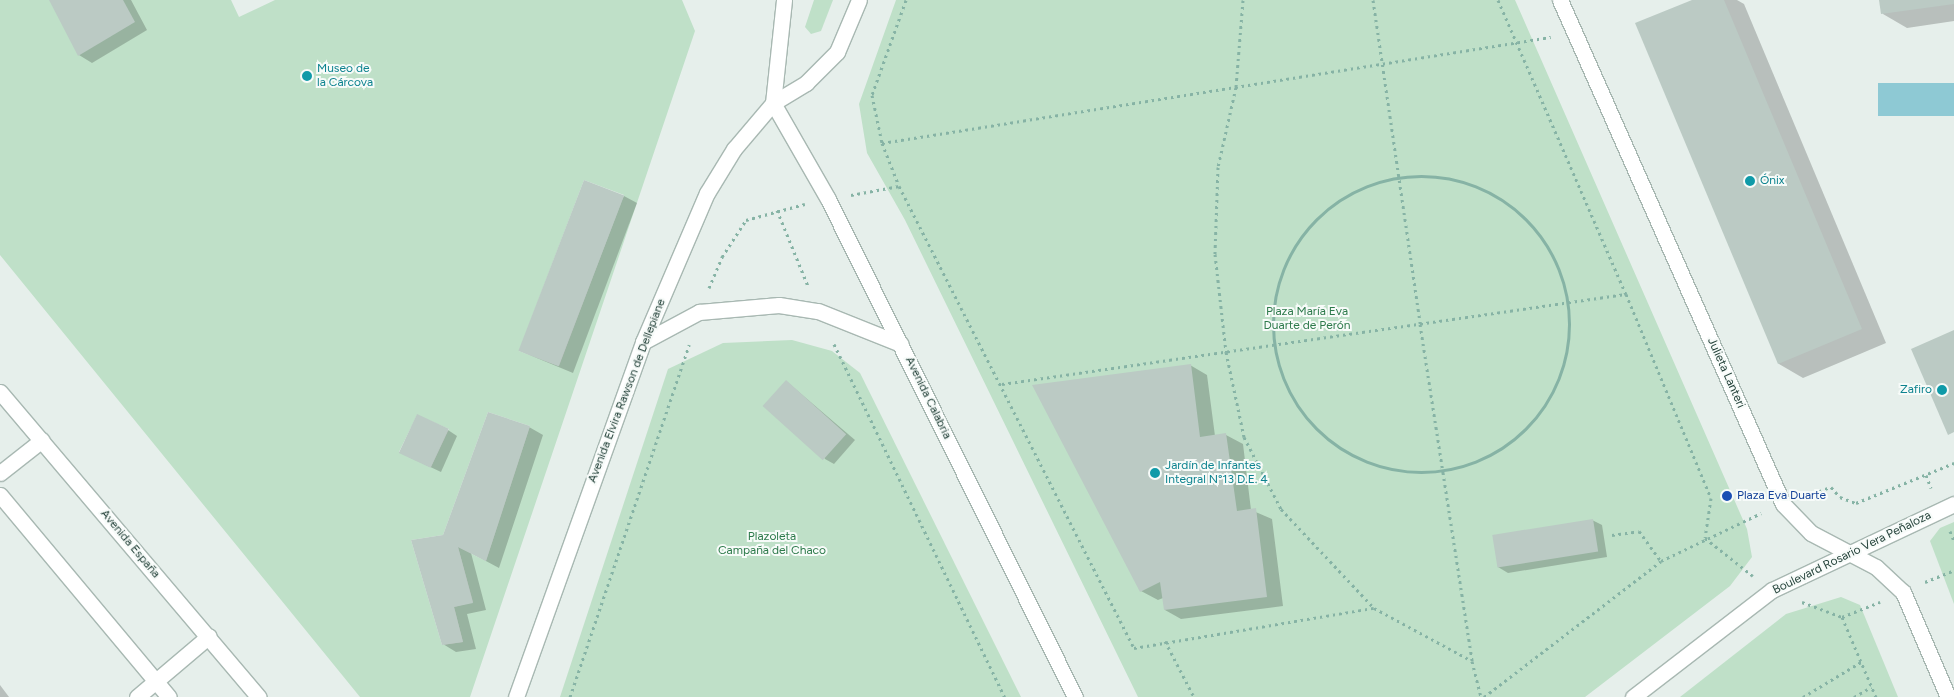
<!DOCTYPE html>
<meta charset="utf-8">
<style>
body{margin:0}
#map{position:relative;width:1954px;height:697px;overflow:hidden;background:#e6efeb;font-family:Figtree,sans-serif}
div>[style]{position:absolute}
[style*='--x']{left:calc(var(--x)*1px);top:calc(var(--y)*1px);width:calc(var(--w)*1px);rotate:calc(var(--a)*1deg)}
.green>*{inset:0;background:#bfe0c8}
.water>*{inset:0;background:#8ec9d4;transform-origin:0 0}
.shadow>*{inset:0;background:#0003}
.building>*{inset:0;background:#bbcac4;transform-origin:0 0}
.path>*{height:3px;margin-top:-1.5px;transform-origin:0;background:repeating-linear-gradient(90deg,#86b3a5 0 2.5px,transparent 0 6.5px)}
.path>.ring{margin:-1.5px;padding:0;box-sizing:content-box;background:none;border:3px solid #86b3a5;border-radius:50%}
.roads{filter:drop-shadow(1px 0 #a8b8b2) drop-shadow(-1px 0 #a8b8b2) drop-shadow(0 1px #a8b8b2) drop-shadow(0 -1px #a8b8b2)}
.street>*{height:15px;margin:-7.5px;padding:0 7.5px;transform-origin:7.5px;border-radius:7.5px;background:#fff}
.secondary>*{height:15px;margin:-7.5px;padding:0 7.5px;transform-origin:7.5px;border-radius:7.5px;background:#fff}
.dots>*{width:14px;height:14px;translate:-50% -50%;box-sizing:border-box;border:2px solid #f7fbf9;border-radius:50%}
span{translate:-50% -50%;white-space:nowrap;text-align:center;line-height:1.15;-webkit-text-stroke:4px #f7fbf9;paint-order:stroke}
.culture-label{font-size:12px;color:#0d838f}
.left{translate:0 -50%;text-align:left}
.right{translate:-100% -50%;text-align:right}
.park-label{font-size:12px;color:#2d7a4b}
.street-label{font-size:12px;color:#24423a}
.transit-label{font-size:12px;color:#164399}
</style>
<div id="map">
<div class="green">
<i style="clip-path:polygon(evenodd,0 0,231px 0,239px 17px,275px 0,682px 0,695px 31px,470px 697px,360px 697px,0 255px,0 0,584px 180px,624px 195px,559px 366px,519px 351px,584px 180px,0 0,488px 412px,530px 426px,486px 561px,458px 547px,473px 602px,454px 607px,463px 642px,442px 645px,411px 540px,443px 535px,488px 412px,0 0,417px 415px,449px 429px,431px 467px,399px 452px,417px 415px)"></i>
<i style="clip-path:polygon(814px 0,833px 0,821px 31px,811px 34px,805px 27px)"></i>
<i style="clip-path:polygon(896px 0,1515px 0,1747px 529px,1752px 557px,1730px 586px,1585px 697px,1138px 697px,905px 220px,867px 153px,859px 104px)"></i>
<i style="clip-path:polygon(792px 340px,832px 351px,860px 373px,1021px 697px,560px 697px,668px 369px,723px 343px)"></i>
<i style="clip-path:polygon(1954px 522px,1954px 604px,1930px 541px,1940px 528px)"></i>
<i style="clip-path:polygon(1841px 597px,1860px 605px,1898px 697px,1680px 697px,1786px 614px)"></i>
</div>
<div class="water">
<i style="left:1954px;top:83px;width:33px;height:76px;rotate:90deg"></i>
</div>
<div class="shadow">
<i style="clip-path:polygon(51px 0,131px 0,147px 30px,92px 63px,79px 55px)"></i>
<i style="clip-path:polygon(1695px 0,1737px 0,1744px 4px,1886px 343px,1803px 378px,1779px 364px)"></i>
<i style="clip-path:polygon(1881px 0,1954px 0,1954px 21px,1907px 28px,1883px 14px)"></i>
<i style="clip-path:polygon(624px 196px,637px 203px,573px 373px,520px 351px)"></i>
<i style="clip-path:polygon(1190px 365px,1207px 375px,1215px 436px,1226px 435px,1243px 444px,1251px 510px,1272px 519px,1283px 606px,1181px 619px,1165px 610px,1163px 598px,1158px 600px,1141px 591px)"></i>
<i style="clip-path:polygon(786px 381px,855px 440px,834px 464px,825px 459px)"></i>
<i style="clip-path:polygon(529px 427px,543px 435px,499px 568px,471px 553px,486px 610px,467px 614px,476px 649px,456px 652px,443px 644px,444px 536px)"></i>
<i style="clip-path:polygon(448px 430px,457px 436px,441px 472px,409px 457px)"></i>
<i style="clip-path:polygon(1592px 520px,1602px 525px,1607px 557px,1508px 573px,1498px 567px)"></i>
<i style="clip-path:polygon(0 685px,9px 697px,0 697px)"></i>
</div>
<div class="building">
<i style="clip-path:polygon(49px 0,123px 0,135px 22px,78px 56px)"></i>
<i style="clip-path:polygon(1692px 0,1724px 0,1862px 329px,1778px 364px,1635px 23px)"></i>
<i style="clip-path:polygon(1879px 0,1954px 0,1954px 4px,1881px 14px)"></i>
<i style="left:584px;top:180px;width:43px;height:183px;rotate:21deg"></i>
<i style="clip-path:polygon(1954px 330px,1954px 432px,1948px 435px,1911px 349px)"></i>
<i style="clip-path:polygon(1191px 364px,1200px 437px,1226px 433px,1237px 511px,1256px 508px,1267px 597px,1164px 610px,1160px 582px,1140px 592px,1032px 385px)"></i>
<i style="left:786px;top:380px;width:81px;height:35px;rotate:42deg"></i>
<i style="clip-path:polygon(488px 412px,530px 426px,486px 561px,458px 547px,473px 603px,454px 607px,463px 642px,442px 645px,411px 540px,443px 535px)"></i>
<i style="left:417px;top:414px;width:35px;height:43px;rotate:25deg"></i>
<i style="left:1593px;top:519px;width:33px;height:102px;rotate:81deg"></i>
</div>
<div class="path">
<i style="--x:906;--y:0;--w:101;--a:109.7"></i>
<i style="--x:872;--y:95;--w:49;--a:78.2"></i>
<i style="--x:882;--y:143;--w:46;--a:68.4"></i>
<i style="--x:899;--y:186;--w:518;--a:63.04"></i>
<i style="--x:1134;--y:648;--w:243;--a:-9.5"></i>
<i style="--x:1243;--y:0;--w:87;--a:94.6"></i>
<i style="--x:1236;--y:87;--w:82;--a:102.7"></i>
<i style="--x:1218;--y:167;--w:87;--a:92"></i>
<i style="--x:1215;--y:254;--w:99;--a:83.6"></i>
<i style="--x:1226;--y:352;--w:87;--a:78"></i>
<i style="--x:1244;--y:437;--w:81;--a:62.8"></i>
<i style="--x:1281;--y:509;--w:136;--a:46.8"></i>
<i style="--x:1374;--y:608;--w:111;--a:28.4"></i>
<i style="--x:1373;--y:0;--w:327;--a:81.7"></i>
<i style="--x:1420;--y:324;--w:341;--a:81.2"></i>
<i style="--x:1472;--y:661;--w:37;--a:76"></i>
<i style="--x:1498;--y:0;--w:321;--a:66.5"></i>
<i style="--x:1626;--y:294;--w:221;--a:67.4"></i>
<i style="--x:1711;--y:498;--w:40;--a:98.5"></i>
<i style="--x:1705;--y:538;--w:61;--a:38.4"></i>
<i style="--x:882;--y:143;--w:677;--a:-9"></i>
<i class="ring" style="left:1273px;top:176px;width:293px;height:293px"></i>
<i style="--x:851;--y:195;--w:49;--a:-10.6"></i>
<i style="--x:777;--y:210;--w:82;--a:67.8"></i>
<i style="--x:709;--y:288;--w:34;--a:-67"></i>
<i style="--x:722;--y:257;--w:44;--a:-57"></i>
<i style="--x:746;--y:220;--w:61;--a:-15.2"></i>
<i style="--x:834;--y:344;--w:392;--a:64.2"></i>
<i style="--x:1002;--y:384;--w:630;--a:-8.21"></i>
<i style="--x:1926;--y:475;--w:14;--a:69"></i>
<i style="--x:1807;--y:496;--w:26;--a:-21"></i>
<i style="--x:1831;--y:487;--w:13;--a:48"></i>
<i style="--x:1840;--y:497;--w:17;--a:21"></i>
<i style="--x:1856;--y:503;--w:106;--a:-22.2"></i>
<i style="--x:1950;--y:531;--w:11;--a:68"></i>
<i style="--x:1612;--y:535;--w:27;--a:-8"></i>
<i style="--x:1639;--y:531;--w:37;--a:54"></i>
<i style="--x:1925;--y:582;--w:31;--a:-22"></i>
<i style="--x:1802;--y:602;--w:43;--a:20.6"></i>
<i style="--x:1842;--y:617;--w:41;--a:-21.5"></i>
<i style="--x:1842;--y:617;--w:87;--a:67"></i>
<i style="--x:1165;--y:641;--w:63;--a:62.6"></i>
<i style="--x:570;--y:697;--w:372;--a:-71.3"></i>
<i style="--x:1484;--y:697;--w:223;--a:-37.5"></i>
<i style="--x:1661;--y:561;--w:111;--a:-25.6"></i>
<i style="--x:1803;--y:697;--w:68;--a:-31.1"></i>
<i style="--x:1854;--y:697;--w:20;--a:-30"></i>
</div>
<div class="roads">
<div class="street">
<i style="--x:0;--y:473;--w:53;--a:-38.2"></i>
<i style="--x:137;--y:697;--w:94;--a:-40.3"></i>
</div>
<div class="secondary">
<i style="--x:1560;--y:0;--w:551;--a:66.13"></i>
<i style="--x:1783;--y:504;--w:40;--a:46"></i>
<i style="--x:1811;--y:533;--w:73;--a:27.6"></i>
<i style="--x:1876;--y:567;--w:37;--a:43"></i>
<i style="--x:1903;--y:592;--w:114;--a:66.8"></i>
<i style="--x:773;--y:103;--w:111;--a:60.2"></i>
<i style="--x:828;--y:199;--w:556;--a:63.62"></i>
<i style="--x:773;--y:103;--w:104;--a:-83.9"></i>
<i style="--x:643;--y:342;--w:64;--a:-28.2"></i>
<i style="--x:699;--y:312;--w:80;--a:-5"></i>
<i style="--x:779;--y:305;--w:39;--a:9"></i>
<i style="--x:818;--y:311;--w:89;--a:21.7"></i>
<i style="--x:0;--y:392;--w:400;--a:49.7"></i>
<i style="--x:0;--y:495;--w:263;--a:50.1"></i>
<i style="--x:516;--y:697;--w:377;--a:-70.3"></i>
<i style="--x:643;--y:342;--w:162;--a:-66.8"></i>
<i style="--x:707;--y:193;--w:52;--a:-58.5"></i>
<i style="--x:734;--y:149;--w:60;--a:-49.7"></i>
<i style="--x:773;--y:103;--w:39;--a:-31"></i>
<i style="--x:806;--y:83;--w:44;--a:-45"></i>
<i style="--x:837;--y:52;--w:56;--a:-67.1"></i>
<i style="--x:1633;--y:697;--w:175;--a:-37.6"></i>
<i style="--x:1772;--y:590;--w:201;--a:-25.3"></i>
</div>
</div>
<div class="dots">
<i style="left:307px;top:76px;background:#0f9aa8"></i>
<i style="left:1750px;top:181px;background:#0f9aa8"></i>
<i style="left:1942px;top:390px;background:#0f9aa8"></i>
<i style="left:1155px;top:473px;background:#0f9aa8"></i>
<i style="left:1727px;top:496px;background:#1a4fb4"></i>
</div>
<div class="culture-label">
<span class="left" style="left:317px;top:76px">Museo de<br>la Cárcova</span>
<span class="left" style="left:1760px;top:181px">Ónix</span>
<span class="right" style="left:1932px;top:390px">Zafiro</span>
<span class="left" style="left:1165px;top:473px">Jardín de Infantes<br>Integral N°13 D.E. 4</span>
</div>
<div class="park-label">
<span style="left:1307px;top:319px">Plaza María Eva<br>Duarte de Perón</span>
<span style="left:772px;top:544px">Plazoleta<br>Campaña del Chaco</span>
</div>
<div class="street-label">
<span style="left:1726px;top:373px;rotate:66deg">Julieta Lanteri</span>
<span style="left:627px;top:391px;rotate:-69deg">Avenida Elvira Rawson de Dellepiane</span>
<span style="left:928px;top:398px;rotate:64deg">Avenida Calabria</span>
<span style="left:130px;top:544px;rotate:50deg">Avenida España</span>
<span style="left:1852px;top:553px;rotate:-26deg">Boulevard Rosario Vera Peñaloza</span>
</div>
<div class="transit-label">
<span class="left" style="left:1737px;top:496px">Plaza Eva Duarte</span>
</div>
</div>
